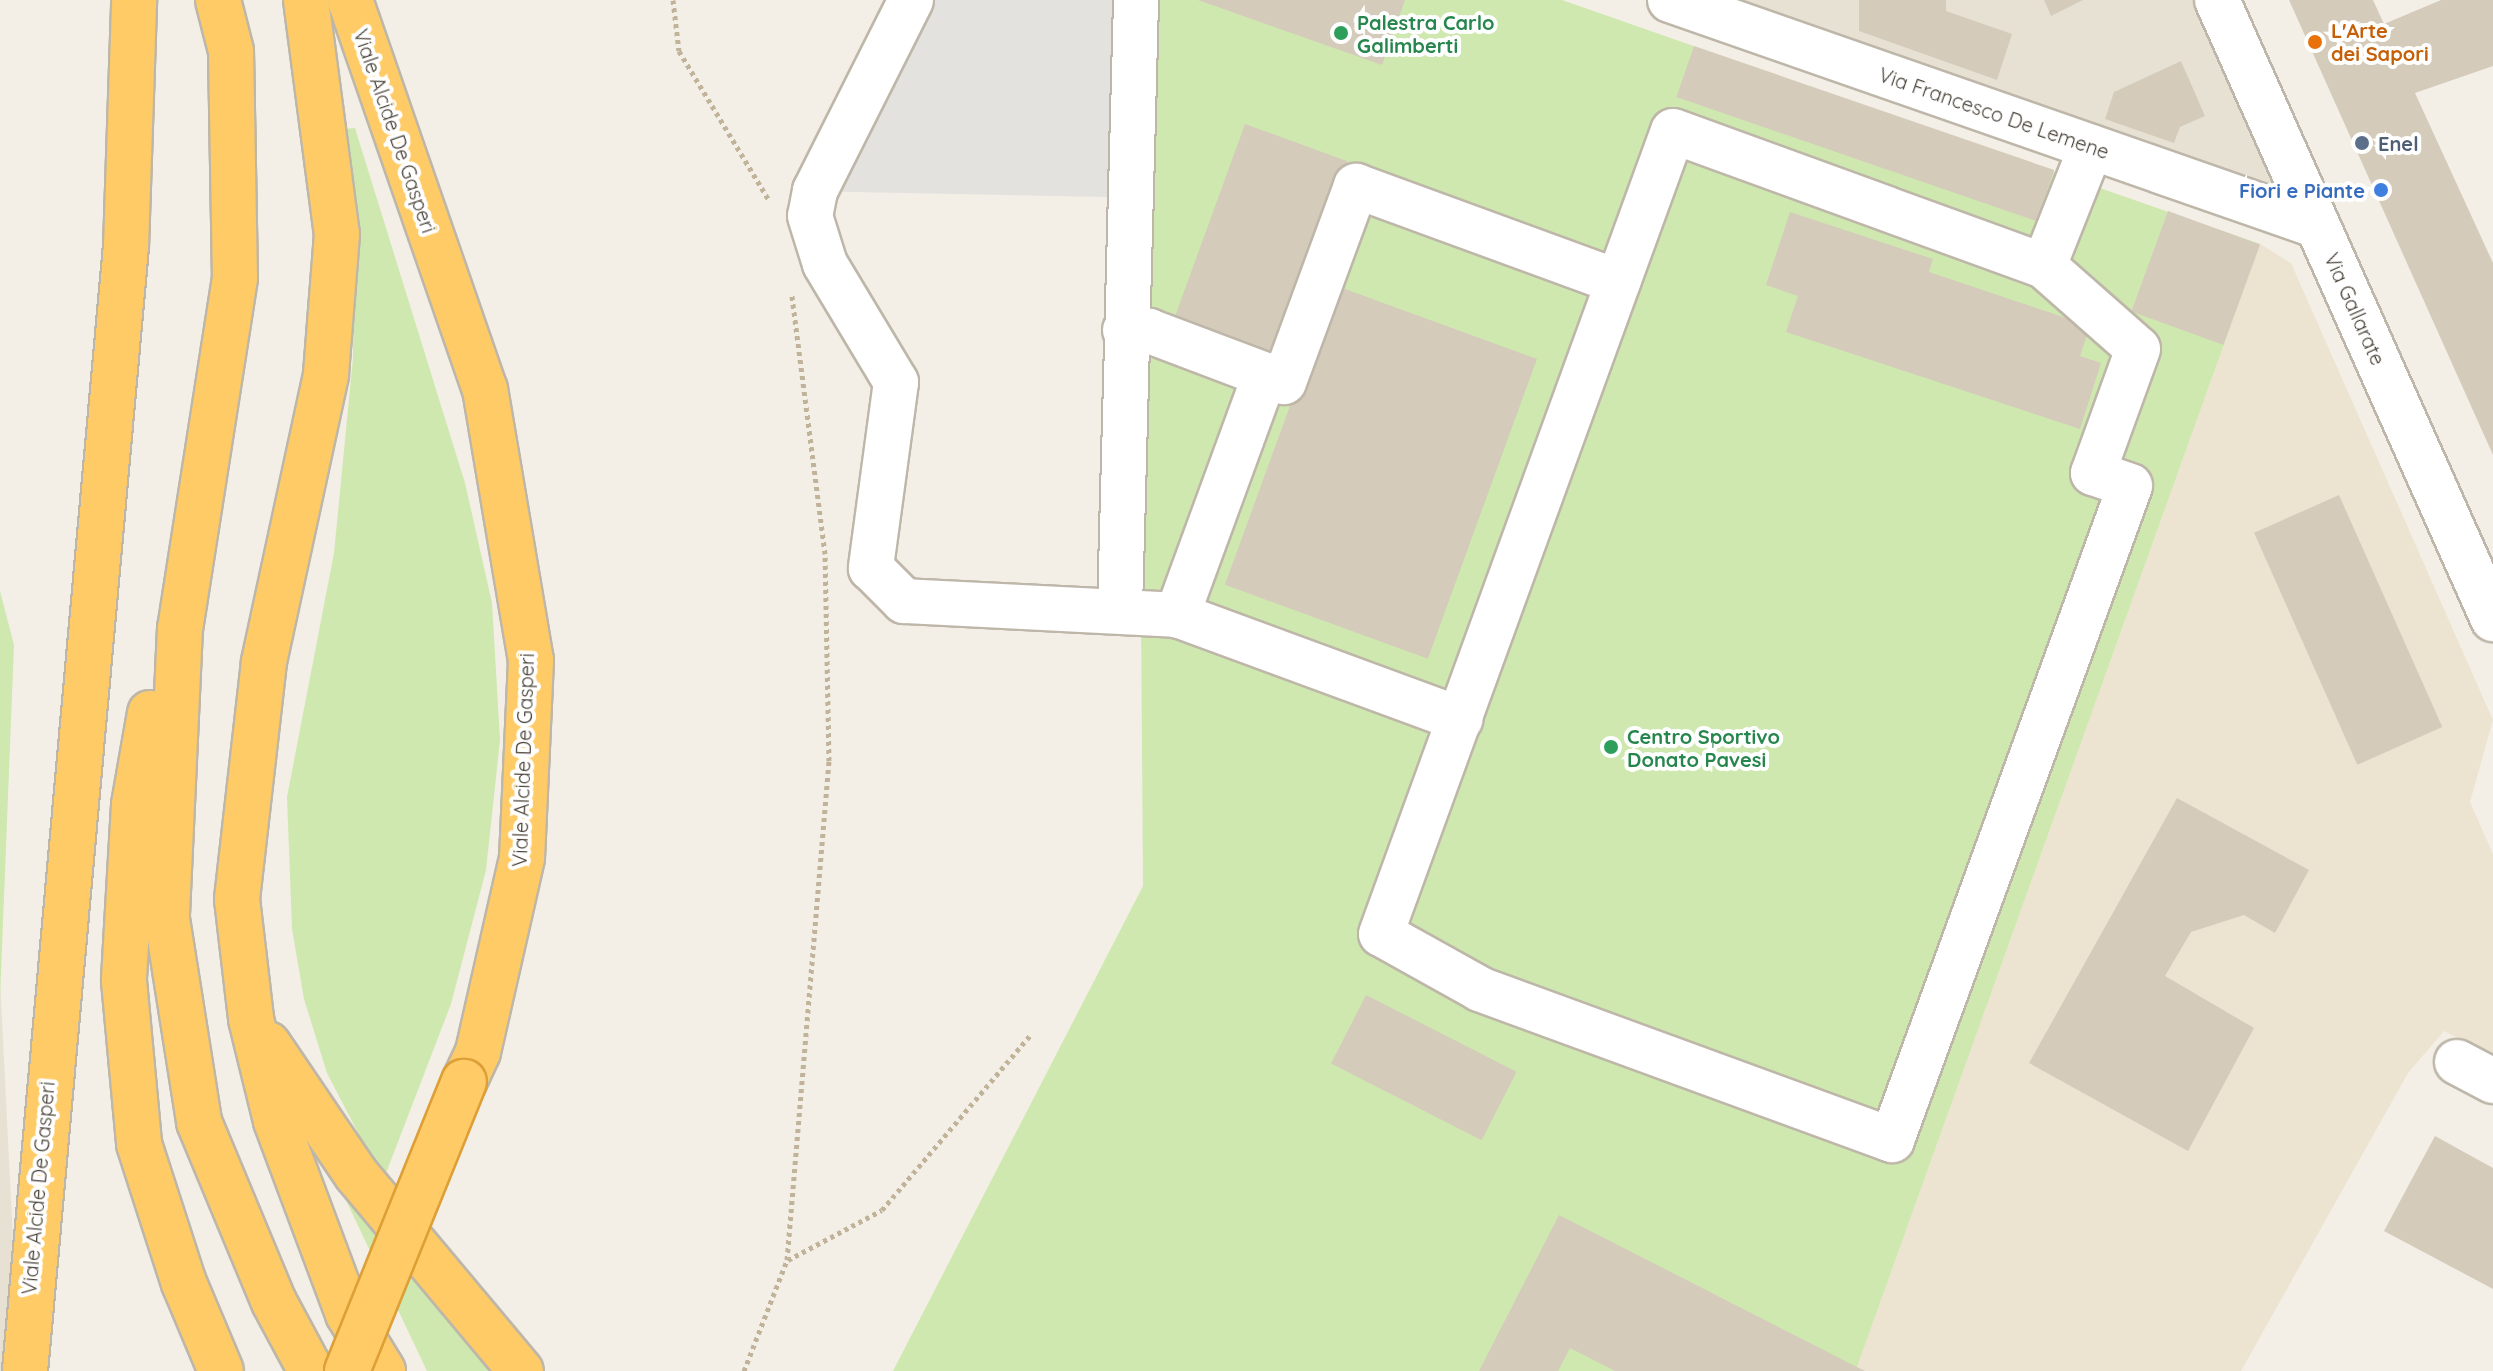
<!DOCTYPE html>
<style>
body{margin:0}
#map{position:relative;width:2493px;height:1371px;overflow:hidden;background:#f3efe6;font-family:Quicksand,sans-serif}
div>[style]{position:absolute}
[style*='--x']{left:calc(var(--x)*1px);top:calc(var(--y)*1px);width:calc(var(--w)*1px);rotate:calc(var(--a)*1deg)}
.residential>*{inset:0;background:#e7e1d4}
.education>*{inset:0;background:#ece4d0}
.green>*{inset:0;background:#cee8af}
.parking>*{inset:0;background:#e4e2de}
.building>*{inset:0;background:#d5cbbb;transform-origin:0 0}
.path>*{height:5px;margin-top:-2.5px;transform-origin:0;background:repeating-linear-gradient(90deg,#c0b39a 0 4px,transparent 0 8px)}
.roads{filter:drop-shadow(2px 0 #beb7a9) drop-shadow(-2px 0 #beb7a9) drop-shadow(0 2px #beb7a9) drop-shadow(0 -2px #beb7a9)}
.minor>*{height:44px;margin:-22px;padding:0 22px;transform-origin:22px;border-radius:22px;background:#fff}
.highway>*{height:44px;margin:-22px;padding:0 22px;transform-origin:22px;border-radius:22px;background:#fecb66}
.bridges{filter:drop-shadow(2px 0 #dd9f36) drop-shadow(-2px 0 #dd9f36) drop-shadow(0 2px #dd9f36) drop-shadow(0 -2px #dd9f36)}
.highway-bridge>*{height:44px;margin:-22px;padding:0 22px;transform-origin:22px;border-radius:22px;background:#fecb66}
.dots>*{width:22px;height:22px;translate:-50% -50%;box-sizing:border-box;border:4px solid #fff;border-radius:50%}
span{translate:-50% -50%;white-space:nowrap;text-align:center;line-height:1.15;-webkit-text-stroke:8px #fff;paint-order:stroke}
.leisure-label{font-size:20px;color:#27864d;font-weight:700}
.left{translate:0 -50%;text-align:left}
.food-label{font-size:20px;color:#c56008;font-weight:700}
.street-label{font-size:20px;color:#463f35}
.service-label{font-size:20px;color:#4e5e75;font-weight:700}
.shop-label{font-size:20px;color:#366cbe;font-weight:700}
.right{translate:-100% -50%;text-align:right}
</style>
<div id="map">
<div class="residential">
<i style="clip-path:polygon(1670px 0,2217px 0,2318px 226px)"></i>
<i style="clip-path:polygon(0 979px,14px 1260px,9px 1371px,0 1371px)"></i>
</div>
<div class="education">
<i style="clip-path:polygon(2260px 244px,2291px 263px,2493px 720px,2470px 802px,2493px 854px,2493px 1056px,2444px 1031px,2408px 1073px,2241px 1371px,1865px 1371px,1857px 1367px)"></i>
</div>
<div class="green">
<i style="clip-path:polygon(1158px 0,1562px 0,2260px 244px,1857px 1367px,1864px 1371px,893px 1371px,1143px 886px,1141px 608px)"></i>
<i style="clip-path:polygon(355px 128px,465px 483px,492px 603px,500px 740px,486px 870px,451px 1004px,383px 1181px,327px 1073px,304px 999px,292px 929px,287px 797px,334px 553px,353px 358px,354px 200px,344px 129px)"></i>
<i style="clip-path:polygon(0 591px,14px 645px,0 998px)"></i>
<i style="clip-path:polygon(325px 1156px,501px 1371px,427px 1371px)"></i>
</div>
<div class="parking">
<i style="clip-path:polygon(895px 0,1158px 0,1153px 198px,802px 191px)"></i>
</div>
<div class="building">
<i style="clip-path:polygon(1198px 0,1405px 0,1382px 65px)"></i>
<i style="clip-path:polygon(1859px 0,1946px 0,1946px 11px,2012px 34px,1997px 80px,1859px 31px)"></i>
<i style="clip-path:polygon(2044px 0,2083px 0,2051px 16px)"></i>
<i style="clip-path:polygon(2289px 0,2373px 0,2384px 24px,2441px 0,2493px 0,2493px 66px,2415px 93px,2493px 263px,2493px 455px)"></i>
<i style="left:1694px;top:46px;width:381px;height:54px;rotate:19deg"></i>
<i style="clip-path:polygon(2181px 61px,2205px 116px,2180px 127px,2174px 143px,2105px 119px,2114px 92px)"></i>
<i style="left:1245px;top:124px;width:109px;height:213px;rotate:20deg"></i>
<i style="left:2168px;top:211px;width:98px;height:107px;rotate:20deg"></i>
<i style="clip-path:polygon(1790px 212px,1933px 259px,1929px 272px,2090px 326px,2080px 356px,2101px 363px,2080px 429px,1786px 332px,1798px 296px,1766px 285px)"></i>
<i style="left:1334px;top:285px;width:216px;height:319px;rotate:20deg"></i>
<i style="left:2339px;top:495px;width:254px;height:93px;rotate:66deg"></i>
<i style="clip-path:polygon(2177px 798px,2309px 870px,2275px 933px,2244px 915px,2191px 932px,2165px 976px,2254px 1028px,2188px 1151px,2029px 1063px)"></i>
<i style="left:1366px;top:995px;width:169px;height:77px;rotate:27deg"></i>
<i style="clip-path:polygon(2435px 1136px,2493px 1168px,2493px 1289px,2384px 1231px)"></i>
<i style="clip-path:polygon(1559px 1215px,1857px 1367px,1865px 1371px,1615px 1371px,1570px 1348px,1558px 1371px,1479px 1371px)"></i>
</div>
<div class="path">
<i style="--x:673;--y:0;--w:51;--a:83.3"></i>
<i style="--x:679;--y:51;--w:174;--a:58.9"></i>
<i style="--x:788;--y:1260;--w:106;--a:-28"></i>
<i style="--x:882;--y:1210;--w:231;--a:-49.7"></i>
<i style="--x:744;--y:1371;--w:119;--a:-68.8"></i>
<i style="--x:787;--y:1260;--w:501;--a:-85.19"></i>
<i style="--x:829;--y:761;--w:207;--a:-91.1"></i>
<i style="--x:825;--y:554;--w:261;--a:-97.3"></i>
</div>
<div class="roads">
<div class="minor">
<i style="--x:911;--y:0;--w:214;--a:116.7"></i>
<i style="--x:815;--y:191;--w:25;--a:101"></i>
<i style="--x:810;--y:216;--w:50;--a:72.6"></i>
<i style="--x:825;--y:264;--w:138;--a:59"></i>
<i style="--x:896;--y:382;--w:188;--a:97.7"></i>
<i style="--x:871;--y:568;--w:47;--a:45"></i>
<i style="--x:904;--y:601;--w:273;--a:2.9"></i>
<i style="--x:1670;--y:0;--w:686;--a:19.23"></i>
<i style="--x:2217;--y:0;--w:678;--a:65.97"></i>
<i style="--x:1673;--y:131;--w:395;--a:20"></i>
<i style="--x:2044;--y:266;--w:125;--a:41.4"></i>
<i style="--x:2138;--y:349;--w:132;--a:109.9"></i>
<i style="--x:2093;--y:473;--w:39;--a:19"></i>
<i style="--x:2130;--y:486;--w:696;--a:110"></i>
<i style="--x:1892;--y:1140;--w:439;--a:-159.9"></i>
<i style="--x:1480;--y:989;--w:113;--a:-150.9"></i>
<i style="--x:1381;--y:934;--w:854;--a:-70.02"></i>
<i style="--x:2044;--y:266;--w:128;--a:-68.4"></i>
<i style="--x:1125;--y:330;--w:24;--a:2"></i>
<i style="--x:1149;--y:331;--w:144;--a:20.7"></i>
<i style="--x:1284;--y:382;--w:209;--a:-69.8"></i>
<i style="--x:1356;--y:186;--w:279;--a:20.1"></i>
<i style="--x:1265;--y:375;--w:256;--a:110.1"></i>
<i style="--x:1177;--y:615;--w:302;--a:20.2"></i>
<i style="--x:1120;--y:608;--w:608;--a:-88.49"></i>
<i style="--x:2457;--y:1062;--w:41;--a:27.8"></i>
</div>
<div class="highway">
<i style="--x:218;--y:0;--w:53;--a:75.7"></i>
<i style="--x:231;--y:51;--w:227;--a:89"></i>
<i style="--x:235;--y:278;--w:354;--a:98.9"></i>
<i style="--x:180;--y:628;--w:291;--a:92.6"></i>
<i style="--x:167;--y:919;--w:206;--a:81"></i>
<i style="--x:199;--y:1122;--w:195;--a:67.4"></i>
<i style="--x:274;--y:1302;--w:78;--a:61.8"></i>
<i style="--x:306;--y:0;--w:236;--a:82.5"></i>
<i style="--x:337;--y:234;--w:141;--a:94.5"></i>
<i style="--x:326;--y:375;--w:294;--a:102.2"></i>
<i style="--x:264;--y:662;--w:239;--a:96.5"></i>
<i style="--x:237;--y:899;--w:121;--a:83.3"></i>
<i style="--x:251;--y:1019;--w:105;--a:76.2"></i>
<i style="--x:276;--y:1121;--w:206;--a:69.5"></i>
<i style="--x:348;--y:1314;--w:67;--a:58.4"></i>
<i style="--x:350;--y:0;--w:412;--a:70.9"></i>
<i style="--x:485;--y:389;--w:275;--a:80.4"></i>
<i style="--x:531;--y:660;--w:198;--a:92.6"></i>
<i style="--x:522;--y:858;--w:199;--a:102.8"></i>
<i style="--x:478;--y:1052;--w:33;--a:115"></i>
<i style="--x:150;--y:713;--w:93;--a:99.9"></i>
<i style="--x:134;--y:805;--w:176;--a:93.3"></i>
<i style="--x:124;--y:981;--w:164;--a:84.7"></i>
<i style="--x:139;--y:1144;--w:146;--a:72.1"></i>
<i style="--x:184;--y:1283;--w:95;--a:67.2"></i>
<i style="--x:268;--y:1044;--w:157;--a:55.9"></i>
<i style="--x:356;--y:1174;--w:257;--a:50.1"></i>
<i style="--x:25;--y:1371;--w:1129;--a:-84.87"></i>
<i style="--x:126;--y:247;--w:247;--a:-88.1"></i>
</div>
</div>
<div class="bridges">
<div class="highway-bridge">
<i style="--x:347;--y:1371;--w:312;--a:-68"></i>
</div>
</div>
<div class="dots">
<i style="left:1341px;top:33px;background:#2e9e5b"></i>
<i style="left:2315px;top:42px;background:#e8710a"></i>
<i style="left:2362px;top:143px;background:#5c6f8a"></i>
<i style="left:2381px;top:190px;background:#3f7fe0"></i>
<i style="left:1611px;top:747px;background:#2e9e5b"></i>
</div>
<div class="leisure-label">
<span class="left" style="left:1357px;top:34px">Palestra Carlo<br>Galimberti</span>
<span class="left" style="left:1627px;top:748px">Centro Sportivo<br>Donato Pavesi</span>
</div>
<div class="food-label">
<span class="left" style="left:2331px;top:42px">L'Arte<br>dei Sapori</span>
</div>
<div class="street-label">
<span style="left:1994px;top:113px;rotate:19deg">Via Francesco De Lemene</span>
<span style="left:395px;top:131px;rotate:71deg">Viale Alcide De Gasperi</span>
<span style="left:2355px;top:309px;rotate:66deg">Via Gallarate</span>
<span style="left:523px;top:760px;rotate:-88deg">Viale Alcide De Gasperi</span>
<span style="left:38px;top:1188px;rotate:-85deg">Viale Alcide De Gasperi</span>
</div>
<div class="service-label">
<span class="left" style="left:2378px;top:143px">Enel</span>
</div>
<div class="shop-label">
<span class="right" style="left:2365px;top:190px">Fiori e Piante</span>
</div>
</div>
